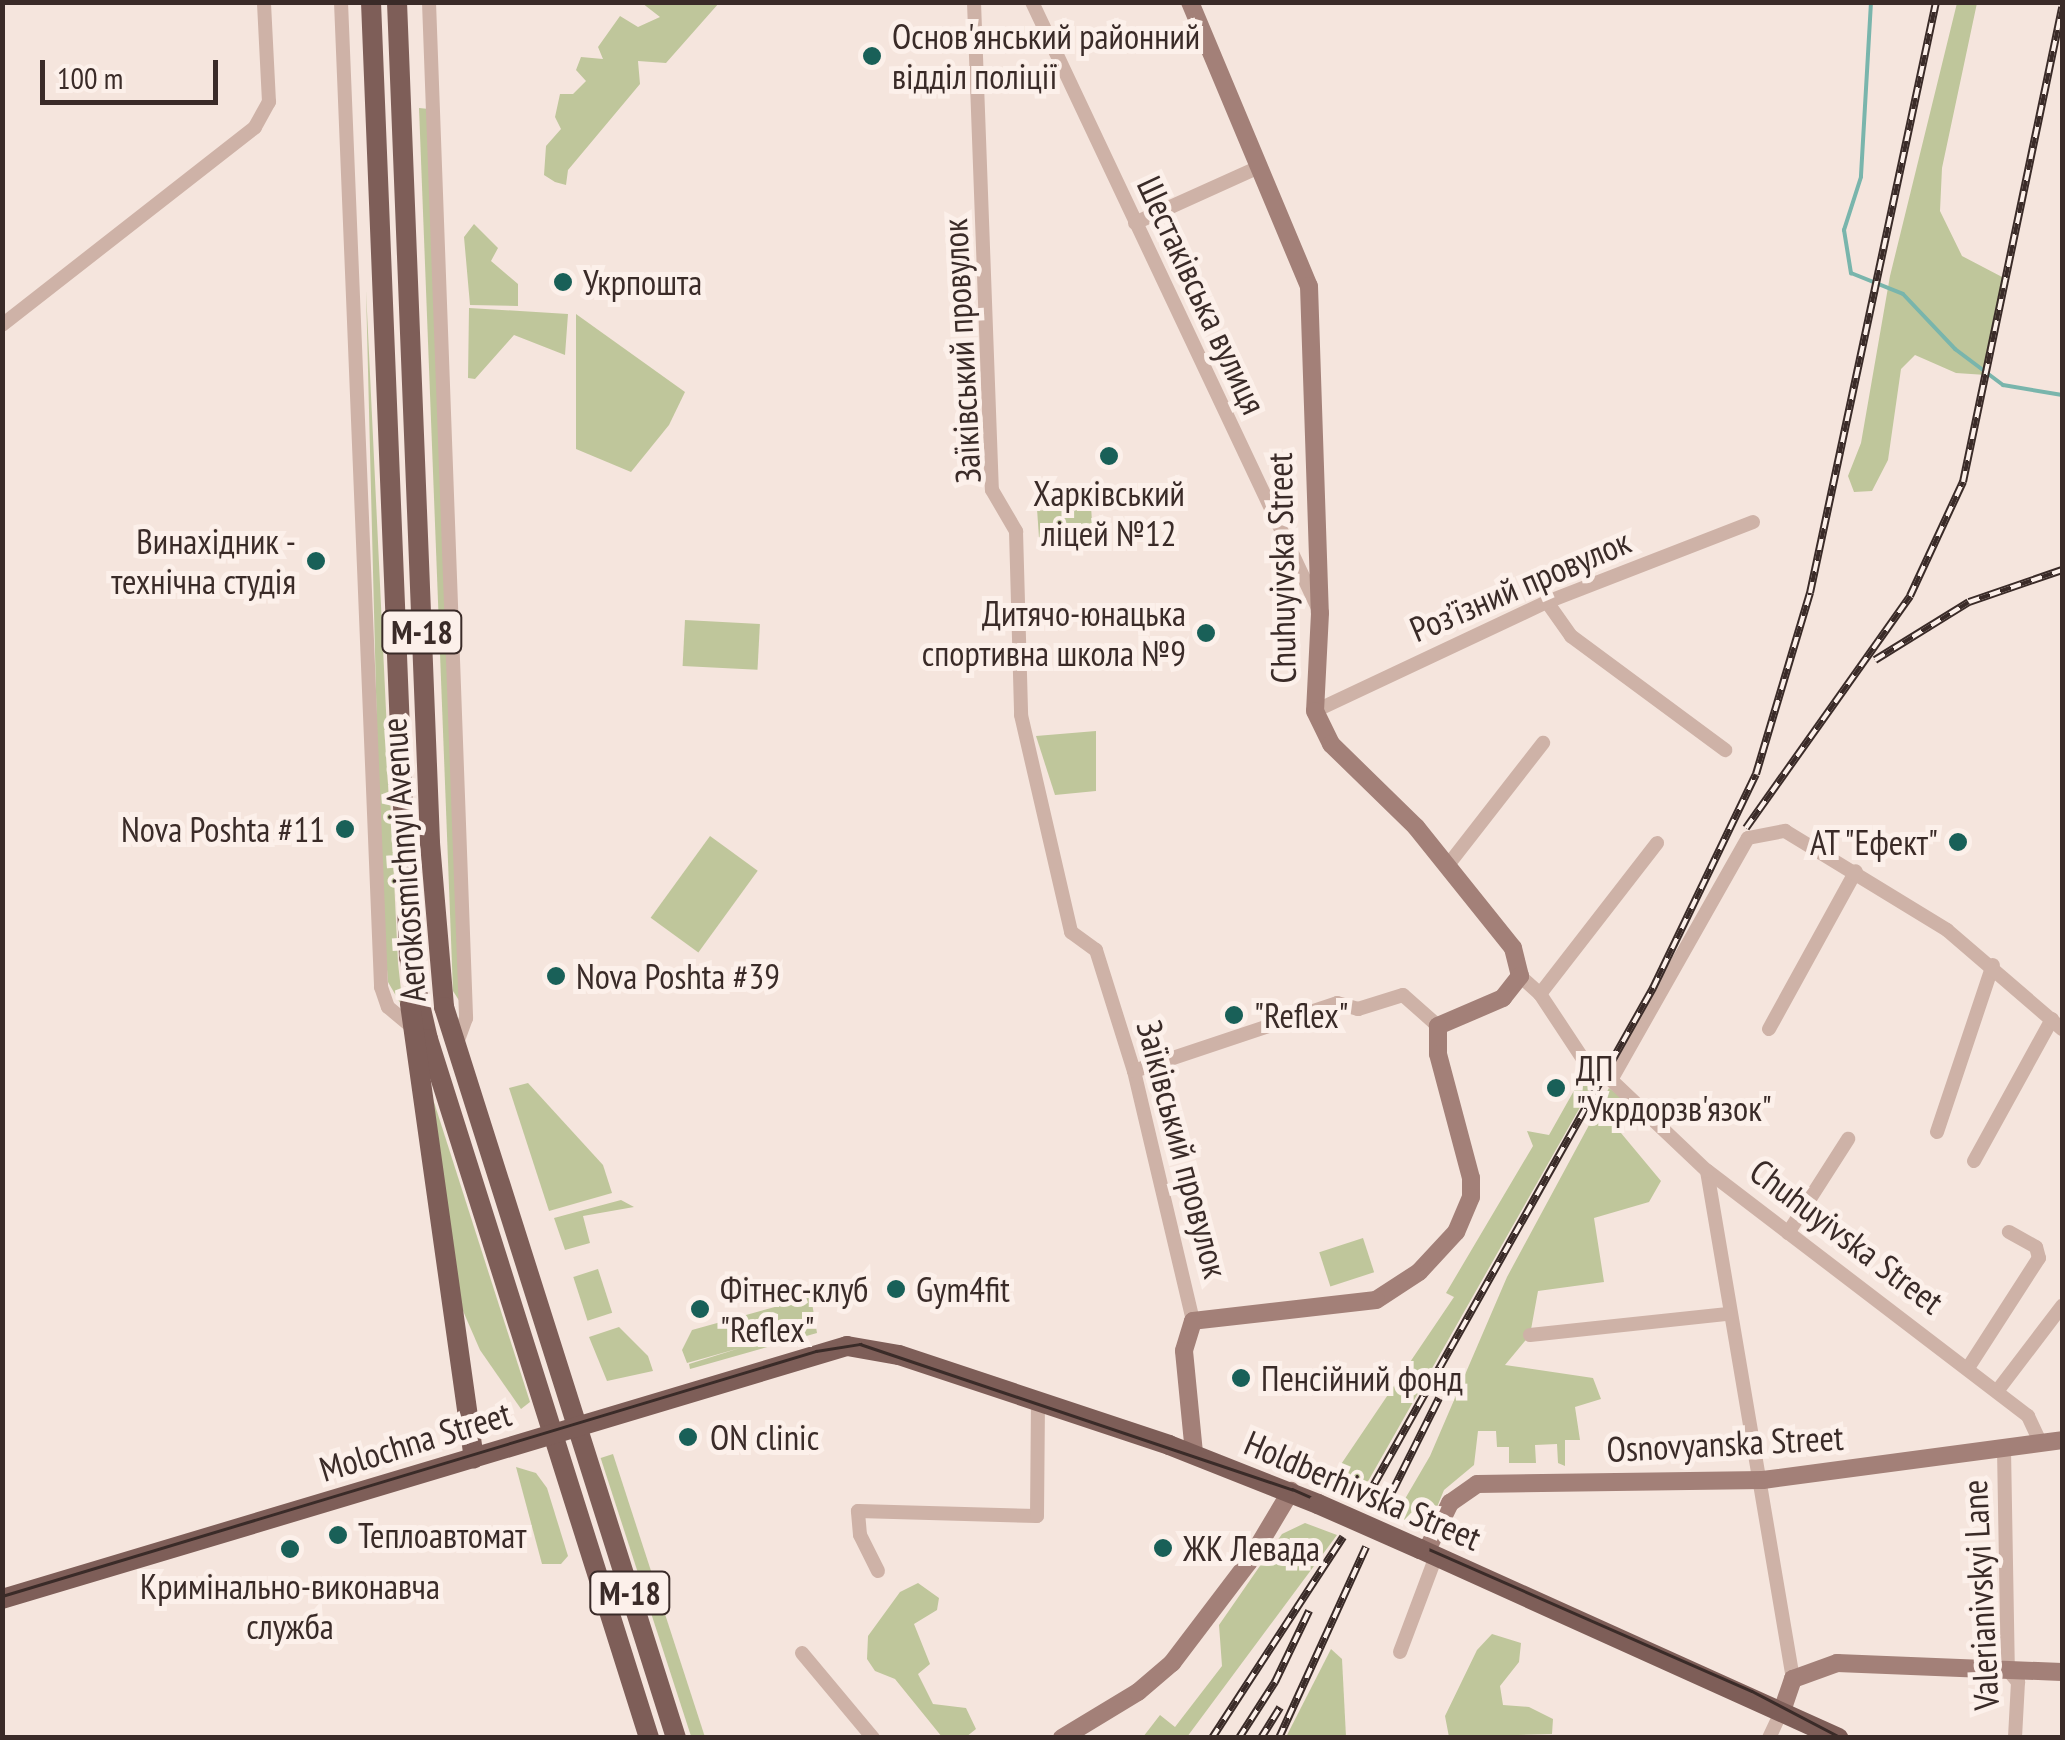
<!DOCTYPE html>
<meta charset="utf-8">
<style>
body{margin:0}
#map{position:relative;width:2065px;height:1740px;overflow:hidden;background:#f5e5dd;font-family:"PT Sans Narrow",sans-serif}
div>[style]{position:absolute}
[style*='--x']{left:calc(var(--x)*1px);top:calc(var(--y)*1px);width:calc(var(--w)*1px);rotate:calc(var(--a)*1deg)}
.green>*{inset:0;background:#bfc69b;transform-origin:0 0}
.stream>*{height:4px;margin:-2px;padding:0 2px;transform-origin:2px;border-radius:2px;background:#79b5ac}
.street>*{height:14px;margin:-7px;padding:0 7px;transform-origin:7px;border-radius:7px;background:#ceb2a7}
.secondary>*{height:18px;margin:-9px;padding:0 9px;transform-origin:9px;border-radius:9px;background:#a38078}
.primary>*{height:20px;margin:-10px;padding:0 10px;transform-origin:10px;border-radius:10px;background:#7e5e58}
.tram>*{height:2.5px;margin:-1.25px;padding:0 1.25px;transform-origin:1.25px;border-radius:1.25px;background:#3a2b28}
.rail>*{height:8px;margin-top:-4px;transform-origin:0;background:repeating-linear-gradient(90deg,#fcf0ea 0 11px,#3a2b28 0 22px);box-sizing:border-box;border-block:2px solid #3a2b28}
.primary-bridge>*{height:20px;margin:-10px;padding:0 10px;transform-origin:10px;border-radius:10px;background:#7e5e58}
.dots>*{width:28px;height:28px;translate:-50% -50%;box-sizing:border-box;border:5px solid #fcf0ea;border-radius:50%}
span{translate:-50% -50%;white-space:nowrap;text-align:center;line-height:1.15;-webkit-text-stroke:10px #fcf0ea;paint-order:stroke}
.shield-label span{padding:2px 8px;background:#fcf0ea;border:2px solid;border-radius:8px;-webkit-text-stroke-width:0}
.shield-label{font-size:32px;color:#3a2b28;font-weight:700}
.poi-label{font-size:35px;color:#3a2b28}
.left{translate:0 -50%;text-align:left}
.right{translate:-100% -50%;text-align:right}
.street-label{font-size:35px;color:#3a2b28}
.frame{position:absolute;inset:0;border:5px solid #3a2b28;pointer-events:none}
.scale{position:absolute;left:40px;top:60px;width:178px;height:45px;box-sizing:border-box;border:5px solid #3a2b28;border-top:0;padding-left:12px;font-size:30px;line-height:35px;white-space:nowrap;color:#3a2b28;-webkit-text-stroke:8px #fcf0ea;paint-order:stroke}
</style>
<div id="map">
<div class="green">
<i style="clip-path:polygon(642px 3px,719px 3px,666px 63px,638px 61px,640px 84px,568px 170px,566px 185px,555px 182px,544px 175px,546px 146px,561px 129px,555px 117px,560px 94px,573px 94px,586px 81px,576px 70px,581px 57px,603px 59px,598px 47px,620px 16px,638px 27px,660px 17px)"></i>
<i style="clip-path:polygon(1957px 3px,1977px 3px,1942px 168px,1940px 211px,1962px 256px,2004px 278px,1999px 313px,1986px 375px,1956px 373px,1915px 355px,1901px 369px,1888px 460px,1872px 491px,1854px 492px,1848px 476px,1861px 443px,1890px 276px)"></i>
<i style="clip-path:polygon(419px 108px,429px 109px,460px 1002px,453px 991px)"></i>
<i style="clip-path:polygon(474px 224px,498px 248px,491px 261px,518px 284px,518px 306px,470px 305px,464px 237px)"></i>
<i style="clip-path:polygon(366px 290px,398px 963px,403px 1008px,388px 982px,381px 893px)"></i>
<i style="clip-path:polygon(469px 308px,568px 314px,565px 355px,514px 335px,475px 379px,468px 378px)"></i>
<i style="clip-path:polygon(576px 314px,685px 392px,669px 425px,631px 472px,576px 449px)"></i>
<i style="left:1091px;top:507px;width:30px;height:54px;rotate:86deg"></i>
<i style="left:685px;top:620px;width:75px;height:46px;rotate:3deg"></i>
<i style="clip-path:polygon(1096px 731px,1096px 791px,1055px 795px,1036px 736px)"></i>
<i style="left:710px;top:836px;width:59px;height:101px;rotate:36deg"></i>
<i style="clip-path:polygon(1589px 1064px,1600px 1072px,1358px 1499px,1327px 1485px,1454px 1297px,1446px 1293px,1533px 1146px,1527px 1131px,1549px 1135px)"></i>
<i style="clip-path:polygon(528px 1083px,603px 1165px,612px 1193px,549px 1211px,509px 1088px)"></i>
<i style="clip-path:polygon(1609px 1088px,1629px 1103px,1621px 1133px,1661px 1181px,1649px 1202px,1594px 1218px,1604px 1282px,1538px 1291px,1530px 1335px,1505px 1365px,1593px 1378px,1601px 1399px,1575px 1407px,1580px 1440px,1565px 1440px,1565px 1466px,1558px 1463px,1557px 1444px,1535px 1445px,1536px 1463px,1509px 1463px,1509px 1447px,1497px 1447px,1496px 1431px,1478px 1431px,1474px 1465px,1444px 1490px,1428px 1529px,1395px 1516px,1430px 1456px,1507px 1277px)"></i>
<i style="clip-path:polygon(433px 1099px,530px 1402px,521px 1409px,480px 1350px,460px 1304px)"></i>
<i style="clip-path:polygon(621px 1200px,634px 1207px,583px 1216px,590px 1243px,565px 1250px,554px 1218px)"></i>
<i style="left:1363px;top:1238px;width:36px;height:46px;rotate:72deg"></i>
<i style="left:598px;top:1269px;width:46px;height:26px;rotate:72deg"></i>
<i style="clip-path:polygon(811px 1297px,817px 1333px,690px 1369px,689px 1364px,740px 1348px,687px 1363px,682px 1350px,692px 1330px)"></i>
<i style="clip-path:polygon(619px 1327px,648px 1356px,653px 1371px,607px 1381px,589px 1337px)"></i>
<i style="left:613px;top:1454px;width:297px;height:13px;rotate:72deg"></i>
<i style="clip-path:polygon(516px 1467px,536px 1473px,547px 1488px,568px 1556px,561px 1564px,542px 1564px)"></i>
<i style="clip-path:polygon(1305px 1523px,1337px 1535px,1187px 1737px,1143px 1737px,1160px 1715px,1175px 1727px,1222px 1666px,1219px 1625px,1282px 1534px)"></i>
<i style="clip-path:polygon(918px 1583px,939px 1598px,937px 1610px,914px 1624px,930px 1664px,918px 1674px,933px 1704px,966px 1708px,976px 1729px,966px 1737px,942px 1737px,895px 1679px,875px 1671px,867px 1659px,868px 1636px,900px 1592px)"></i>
<i style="clip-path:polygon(1492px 1634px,1521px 1643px,1519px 1662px,1500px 1686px,1503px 1705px,1529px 1707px,1553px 1719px,1552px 1734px,1449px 1737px,1445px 1716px,1477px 1650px)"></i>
<i style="clip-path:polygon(1331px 1649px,1342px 1659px,1346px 1737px,1286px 1737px)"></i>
</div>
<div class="stream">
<i style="--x:1871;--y:2;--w:175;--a:93.3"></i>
<i style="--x:1861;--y:177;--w:56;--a:107.8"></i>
<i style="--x:1844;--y:230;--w:44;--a:80.8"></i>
<i style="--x:1851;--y:273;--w:56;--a:22"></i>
<i style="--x:1903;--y:294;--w:76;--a:46.6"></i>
<i style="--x:1955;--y:349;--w:60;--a:36.9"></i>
<i style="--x:2003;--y:385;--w:60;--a:9.6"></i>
</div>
<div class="street">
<i style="--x:341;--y:2;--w:986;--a:87.67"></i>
<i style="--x:381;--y:987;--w:21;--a:71"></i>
<i style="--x:388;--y:1007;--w:35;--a:40"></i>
<i style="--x:429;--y:2;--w:1017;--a:87.91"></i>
<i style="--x:466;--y:1018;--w:29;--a:110"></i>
<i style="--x:974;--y:2;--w:488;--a:87.9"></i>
<i style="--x:992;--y:490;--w:48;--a:59.7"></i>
<i style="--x:1016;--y:531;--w:184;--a:88.4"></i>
<i style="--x:1021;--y:715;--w:223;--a:77"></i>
<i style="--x:1071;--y:932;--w:31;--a:36"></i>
<i style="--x:1096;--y:950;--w:127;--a:72.6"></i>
<i style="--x:1134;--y:1071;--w:257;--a:76.7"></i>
<i style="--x:1032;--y:2;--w:670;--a:64.74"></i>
<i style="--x:1135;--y:223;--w:134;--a:-24.3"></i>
<i style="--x:2;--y:325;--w:321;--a:-38"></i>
<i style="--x:255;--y:127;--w:29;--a:-61"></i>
<i style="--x:269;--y:102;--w:100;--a:-92.9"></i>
<i style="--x:1547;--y:602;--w:42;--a:54.8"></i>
<i style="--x:1571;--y:636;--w:192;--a:36.5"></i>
<i style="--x:1315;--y:711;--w:256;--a:-25.2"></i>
<i style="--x:1547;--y:602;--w:221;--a:-21.2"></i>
<i style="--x:1448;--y:865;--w:155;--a:-52.1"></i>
<i style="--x:1520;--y:976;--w:27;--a:42"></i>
<i style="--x:1540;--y:994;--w:78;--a:56.5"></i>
<i style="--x:1540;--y:994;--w:191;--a:-52.2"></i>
<i style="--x:1769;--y:1029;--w:180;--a:-61.2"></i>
<i style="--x:1134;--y:1071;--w:214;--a:-18.5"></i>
<i style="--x:1337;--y:1003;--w:22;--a:16"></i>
<i style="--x:1358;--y:1009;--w:47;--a:-17.3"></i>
<i style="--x:1403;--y:995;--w:47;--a:41.5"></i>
<i style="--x:1937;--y:1132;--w:176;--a:-71.5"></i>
<i style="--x:1974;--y:1161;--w:162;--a:-61.2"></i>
<i style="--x:1707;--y:1171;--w:515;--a:80.39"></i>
<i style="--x:1788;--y:1233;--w:112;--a:-57.4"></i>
<i style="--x:1530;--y:1335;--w:199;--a:-6.1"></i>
<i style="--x:1968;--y:1368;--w:131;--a:-57.2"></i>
<i style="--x:2039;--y:1258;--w:11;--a:-105"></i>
<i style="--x:2036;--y:1247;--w:31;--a:-151"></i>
<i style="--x:1998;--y:1390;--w:106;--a:-52.7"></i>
<i style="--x:2041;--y:1444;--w:31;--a:-115"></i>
<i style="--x:2028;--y:1416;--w:404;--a:-142.6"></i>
<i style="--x:1707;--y:1171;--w:132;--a:-136.5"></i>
<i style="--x:1611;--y:1080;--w:278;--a:-60.5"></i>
<i style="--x:1748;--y:838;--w:38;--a:-11"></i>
<i style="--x:1785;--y:831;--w:190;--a:31.4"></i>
<i style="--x:1947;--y:930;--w:152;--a:40.7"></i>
<i style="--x:2004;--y:1449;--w:221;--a:89"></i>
<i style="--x:2008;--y:1670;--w:16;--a:50"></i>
<i style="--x:2018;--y:1682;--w:56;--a:93.1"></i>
<i style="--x:878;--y:1571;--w:40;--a:-116.6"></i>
<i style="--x:860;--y:1535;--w:24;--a:-95"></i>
<i style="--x:858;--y:1511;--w:179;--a:1.6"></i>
<i style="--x:1037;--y:1516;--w:115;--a:-89.5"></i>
<i style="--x:1400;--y:1652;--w:103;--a:-69.4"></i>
<i style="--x:802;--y:1653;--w:111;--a:50.1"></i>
<i style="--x:1769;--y:1738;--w:33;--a:-65"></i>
</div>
<div class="secondary">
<i style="--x:1190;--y:2;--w:308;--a:67.3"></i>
<i style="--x:1309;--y:286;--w:327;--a:88.1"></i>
<i style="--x:1320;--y:613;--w:98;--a:92.9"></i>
<i style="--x:1315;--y:711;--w:37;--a:64"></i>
<i style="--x:1331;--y:744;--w:119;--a:44.3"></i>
<i style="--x:1416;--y:827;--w:155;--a:51.3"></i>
<i style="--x:1513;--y:948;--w:29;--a:76"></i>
<i style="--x:1520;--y:976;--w:28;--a:128"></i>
<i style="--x:1503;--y:998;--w:71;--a:156.7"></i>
<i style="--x:1438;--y:1026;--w:28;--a:90"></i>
<i style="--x:1438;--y:1054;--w:128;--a:75.1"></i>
<i style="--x:1471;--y:1178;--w:19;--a:90"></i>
<i style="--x:1471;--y:1197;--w:38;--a:113"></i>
<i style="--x:1456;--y:1232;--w:54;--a:132.8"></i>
<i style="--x:1419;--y:1272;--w:51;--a:146.9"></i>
<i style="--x:1376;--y:1300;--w:184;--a:173.5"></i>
<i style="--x:1193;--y:1321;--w:31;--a:107"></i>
<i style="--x:1184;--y:1351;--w:102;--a:84.4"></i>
<i style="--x:1426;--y:1552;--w:55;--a:-63.9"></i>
<i style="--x:1450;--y:1503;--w:33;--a:-35"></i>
<i style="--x:1477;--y:1484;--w:286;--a:-0.8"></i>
<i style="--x:1763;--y:1480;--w:302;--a:-7.6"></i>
<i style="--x:1783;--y:1708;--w:31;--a:-71"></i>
<i style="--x:1793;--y:1679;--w:47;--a:-20"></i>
<i style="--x:1837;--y:1663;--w:225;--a:2.3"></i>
<i style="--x:1062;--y:1738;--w:89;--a:-31.2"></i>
<i style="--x:1138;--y:1692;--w:45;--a:-40.5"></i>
<i style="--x:1172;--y:1663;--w:126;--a:-52.8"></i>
<i style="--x:1248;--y:1563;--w:84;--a:-59.2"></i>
</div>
<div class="primary">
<i style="--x:371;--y:2;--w:956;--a:87.72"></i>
<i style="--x:409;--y:957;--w:84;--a:77"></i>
<i style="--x:428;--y:1039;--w:733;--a:72.45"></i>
<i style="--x:397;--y:2;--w:842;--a:87.75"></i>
<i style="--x:430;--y:843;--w:165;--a:85.1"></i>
<i style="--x:444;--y:1007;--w:767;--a:72.39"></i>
<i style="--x:410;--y:1004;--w:459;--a:82"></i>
<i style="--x:1420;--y:1549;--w:459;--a:24.3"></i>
<i style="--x:2;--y:1599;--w:882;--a:-16.67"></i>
<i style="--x:847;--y:1346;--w:53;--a:9.8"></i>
<i style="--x:899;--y:1355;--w:285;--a:18.4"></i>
<i style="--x:1169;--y:1445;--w:160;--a:21.6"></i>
</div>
<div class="tram">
<i style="--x:2;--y:1596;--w:850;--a:-16.75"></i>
<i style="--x:816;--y:1351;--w:45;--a:-9"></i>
<i style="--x:860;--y:1344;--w:456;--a:18.6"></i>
<i style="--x:1292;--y:1489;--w:502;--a:23.71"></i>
<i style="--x:1752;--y:1691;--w:102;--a:27.6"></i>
</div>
<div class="rail">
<i style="--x:1875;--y:660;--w:110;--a:-31.7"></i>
<i style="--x:1969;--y:602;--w:98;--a:-19"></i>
<i style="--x:1746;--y:828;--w:284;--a:-54.7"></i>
<i style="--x:1910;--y:596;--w:126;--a:-65.1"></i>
<i style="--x:1963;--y:482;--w:485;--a:-78.2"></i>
<i style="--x:1364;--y:1502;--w:590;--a:-60.65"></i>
<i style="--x:1653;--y:988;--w:237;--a:-64.3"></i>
<i style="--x:1756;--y:774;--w:189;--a:-73.4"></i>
<i style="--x:1810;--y:593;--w:604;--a:-77.96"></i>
<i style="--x:1383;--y:1510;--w:125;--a:-63.4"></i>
<i style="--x:1212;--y:1738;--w:240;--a:-56.9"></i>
<i style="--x:1239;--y:1738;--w:67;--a:-57.3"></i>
<i style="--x:1275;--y:1682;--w:79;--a:-64.4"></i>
<i style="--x:1261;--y:1738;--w:36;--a:-58"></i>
<i style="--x:1279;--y:1738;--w:210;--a:-65.5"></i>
</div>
<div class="primary-bridge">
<i style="--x:1318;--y:1504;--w:111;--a:23.8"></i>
</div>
<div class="dots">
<i style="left:872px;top:56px;background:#196058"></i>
<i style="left:563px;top:282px;background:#196058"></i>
<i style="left:1109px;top:456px;background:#196058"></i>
<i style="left:316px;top:561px;background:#196058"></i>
<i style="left:1206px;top:633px;background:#196058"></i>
<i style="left:345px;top:829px;background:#196058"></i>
<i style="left:1958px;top:842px;background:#196058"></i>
<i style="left:556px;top:976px;background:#196058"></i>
<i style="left:1234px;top:1015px;background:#196058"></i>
<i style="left:1556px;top:1088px;background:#196058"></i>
<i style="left:896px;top:1289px;background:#196058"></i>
<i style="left:700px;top:1309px;background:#196058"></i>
<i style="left:1241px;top:1378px;background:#196058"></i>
<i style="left:688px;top:1437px;background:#196058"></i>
<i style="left:338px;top:1535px;background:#196058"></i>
<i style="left:1163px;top:1548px;background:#196058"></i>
<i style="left:290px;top:1549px;background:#196058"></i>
</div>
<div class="shield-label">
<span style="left:422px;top:632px">М-18</span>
<span style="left:630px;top:1593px">М-18</span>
</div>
<div class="poi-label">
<span class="left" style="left:892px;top:56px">Основ'янський районний<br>відділ поліції</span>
<span class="left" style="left:583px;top:282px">Укрпошта</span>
<span style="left:1109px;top:513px">Харківський<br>ліцей №12</span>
<span class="right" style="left:296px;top:561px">Винахідник -<br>технічна студія</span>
<span class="right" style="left:1186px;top:633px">Дитячо-юнацька<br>спортивна школа №9</span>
<span class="right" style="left:325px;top:829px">Nova Poshta #11</span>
<span class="right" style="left:1938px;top:842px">АТ "Ефект"</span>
<span class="left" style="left:576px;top:976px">Nova Poshta #39</span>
<span class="left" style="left:1254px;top:1015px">"Reflex"</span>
<span class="left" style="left:1576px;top:1088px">ДП<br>"Укрдорзв'язок"</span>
<span class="left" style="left:720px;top:1309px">Фітнес-клуб<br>"Reflex"</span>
<span class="left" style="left:916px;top:1289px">Gym4fit</span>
<span class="left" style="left:1261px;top:1378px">Пенсійний фонд</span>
<span class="left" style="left:710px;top:1437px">ON clinic</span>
<span class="left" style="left:358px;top:1535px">Теплоавтомат</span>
<span class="left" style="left:1183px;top:1548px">ЖК Левада</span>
<span style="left:290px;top:1606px">Кримінально-виконавча<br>служба</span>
</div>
<div class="street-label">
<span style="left:1202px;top:295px;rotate:65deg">Шестаківська вулиця</span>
<span style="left:961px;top:351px;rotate:-93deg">Заїківський провулок</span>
<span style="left:1281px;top:568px;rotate:-91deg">Chuhuyivska Street</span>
<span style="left:1520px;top:585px;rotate:-23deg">Роз’їзний провулок</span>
<span style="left:403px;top:860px;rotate:-94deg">Aerokosmichnyi Avenue</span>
<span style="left:1183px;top:1149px;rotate:75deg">Заїківський провулок</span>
<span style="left:1847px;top:1236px;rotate:37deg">Chuhuyivska Street</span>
<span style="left:415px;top:1441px;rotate:-17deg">Molochna Street</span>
<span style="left:1725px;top:1443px;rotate:-3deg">Osnovyanska Street</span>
<span style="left:1363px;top:1490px;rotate:23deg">Holdberhivska Street</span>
<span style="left:1980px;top:1595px;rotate:-93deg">Valerianivskyi Lane</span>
</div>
<div class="frame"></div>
<div class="scale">100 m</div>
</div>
